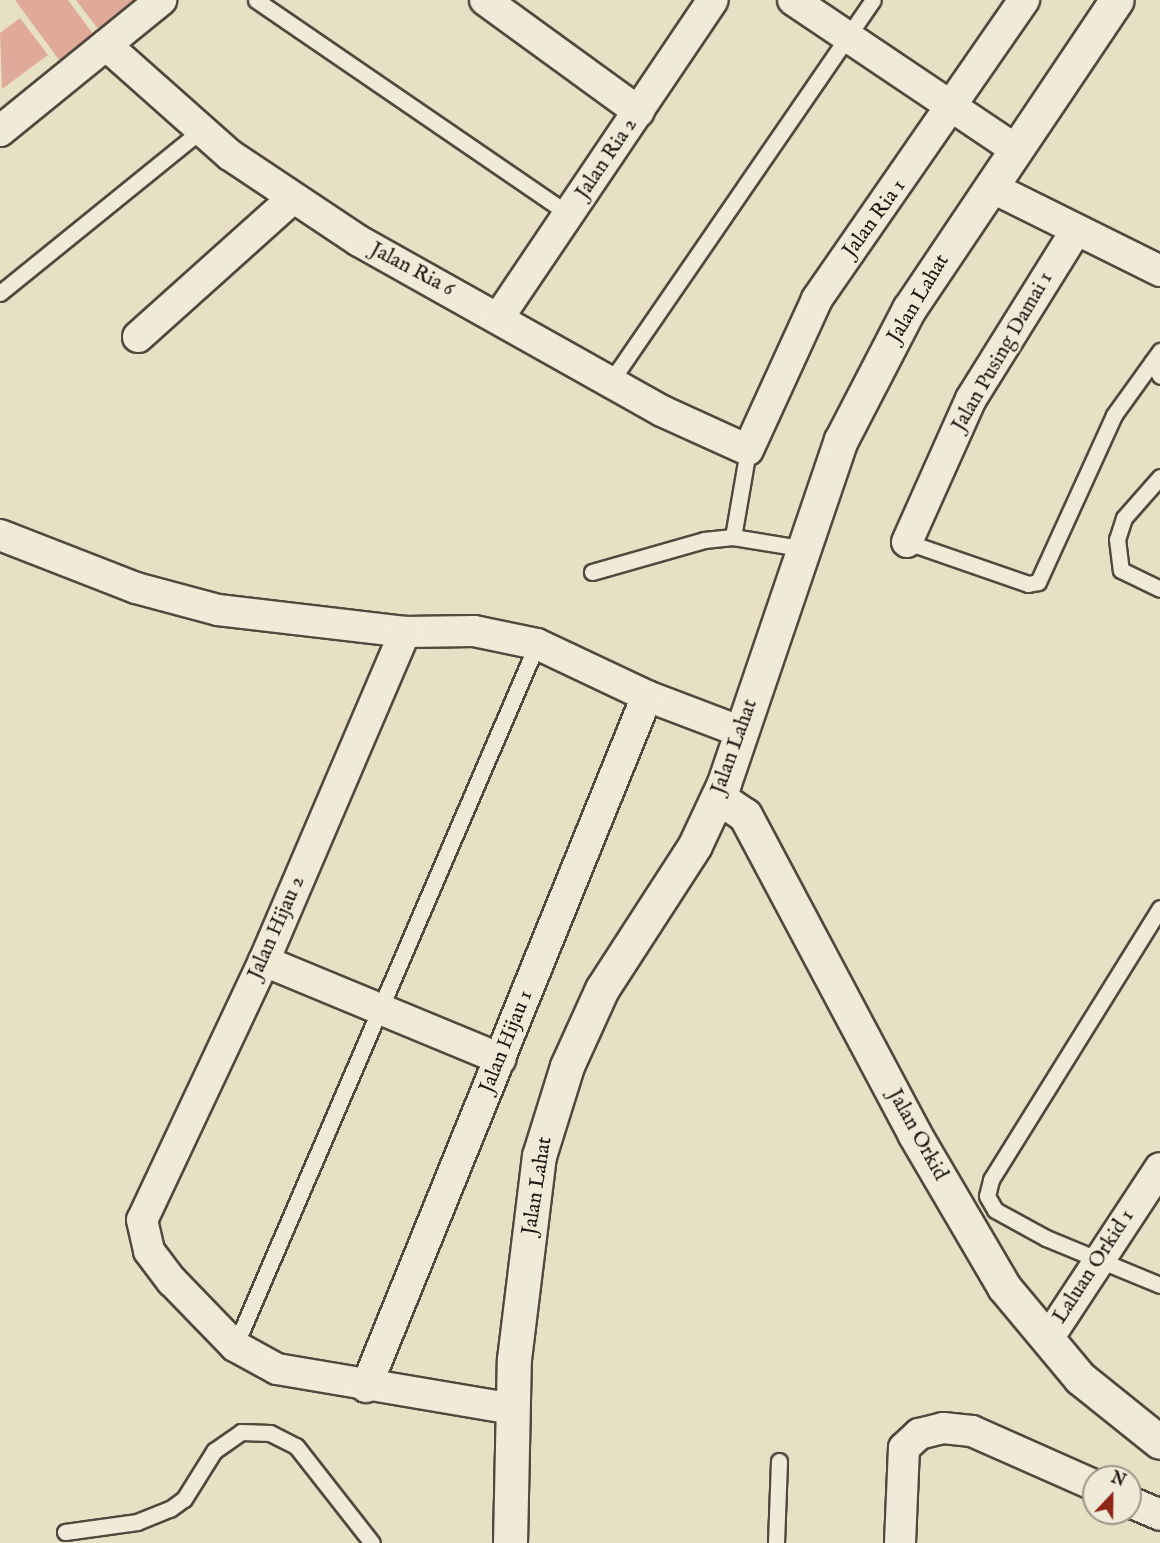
<!DOCTYPE html>
<style>
body{margin:0}
#map{position:relative;width:1160px;height:1543px;overflow:hidden;background:#e8e0c4;font-family:"IM FELL English",serif}
div>[style]{position:absolute}
[style*='--x']{left:calc(var(--x)*1px);top:calc(var(--y)*1px);width:calc(var(--w)*1px);rotate:calc(var(--a)*1deg)}
.building>*{inset:0;background:#dfaa97}
.roads{filter:drop-shadow(2px 0 #53483e) drop-shadow(-2px 0 #53483e) drop-shadow(0 2px #53483e) drop-shadow(0 -2px #53483e)}
.service>*{height:15px;margin:-7.5px;padding:0 7.5px;transform-origin:7.5px;border-radius:7.5px;background:#f0ebd9}
.minor>*{height:30px;margin:-15px;padding:0 15px;transform-origin:15px;border-radius:15px;background:#f0ebd9}
.tertiary>*{height:33px;margin:-16.5px;padding:0 16.5px;transform-origin:16.5px;border-radius:16.5px;background:#f0ebd9}
.secondary>*{height:33px;margin:-16.5px;padding:0 16.5px;transform-origin:16.5px;border-radius:16.5px;background:#f0ebd9}
span{translate:-50% -50%;white-space:nowrap;text-align:center;line-height:1.15;-webkit-text-stroke:5px #f0ebd9;paint-order:stroke}
.street-label{font-size:21px;color:#211611}
.north{position:absolute;left:1082px;top:1465px;width:60px;height:60px;box-sizing:border-box;background:#f0ebd9;border:2px solid #9d9689;border-radius:50%;rotate:22deg;font-size:16px;font-weight:700;line-height:24px;text-align:center;color:#211611}
.north::after{content:'';display:block;margin:auto;width:21px;height:27px;background:#8f2418;clip-path:polygon(50% 0,100% 100%,50% 72%,0 100%)}
</style>
<div id="map">
<div class="building">
<i style="clip-path:polygon(15px 0,68px 0,99px 42px,65px 68px)"></i>
<i style="clip-path:polygon(76px 0,133px 0,138px 7px,102px 34px)"></i>
<i style="clip-path:polygon(20px 18px,48px 55px,2px 89px,0 33px)"></i>
</div>
<div class="roads">
<div class="service">
<i style="--x:256;--y:0;--w:379;--a:34.4"></i>
<i style="--x:0;--y:293;--w:259;--a:-39"></i>
<i style="--x:1152;--y:362;--w:16;--a:60"></i>
<i style="--x:611;--y:381;--w:462;--a:-55.5"></i>
<i style="--x:1160;--y:477;--w:55;--a:131.3"></i>
<i style="--x:1124;--y:518;--w:22;--a:108"></i>
<i style="--x:1117;--y:539;--w:31;--a:83"></i>
<i style="--x:1121;--y:570;--w:43;--a:26"></i>
<i style="--x:733;--y:537;--w:88;--a:-80.2"></i>
<i style="--x:907;--y:542;--w:128;--a:19.1"></i>
<i style="--x:1028;--y:584;--w:10;--a:-11"></i>
<i style="--x:1038;--y:582;--w:183;--a:-65.5"></i>
<i style="--x:1114;--y:415;--w:79;--a:-54.3"></i>
<i style="--x:592;--y:572;--w:116;--a:-15.9"></i>
<i style="--x:704;--y:540;--w:29;--a:-6"></i>
<i style="--x:733;--y:537;--w:69;--a:9.2"></i>
<i style="--x:1160;--y:908;--w:320;--a:121.9"></i>
<i style="--x:991;--y:1180;--w:16;--a:104"></i>
<i style="--x:987;--y:1196;--w:16;--a:60"></i>
<i style="--x:995;--y:1210;--w:58;--a:28.8"></i>
<i style="--x:1046;--y:1238;--w:123;--a:22.4"></i>
<i style="--x:235;--y:1346;--w:764;--a:-66.72"></i>
<i style="--x:65;--y:1532;--w:73;--a:-7.9"></i>
<i style="--x:137;--y:1522;--w:35;--a:-22"></i>
<i style="--x:170;--y:1509;--w:17;--a:-36"></i>
<i style="--x:184;--y:1499;--w:57;--a:-58"></i>
<i style="--x:214;--y:1451;--w:33;--a:-35"></i>
<i style="--x:241;--y:1432;--w:29;--a:2"></i>
<i style="--x:270;--y:1433;--w:29;--a:27"></i>
<i style="--x:296;--y:1446;--w:123;--a:51.9"></i>
<i style="--x:776;--y:1543;--w:82;--a:-87.9"></i>
</div>
<div class="minor">
<i style="--x:485;--y:0;--w:190;--a:36"></i>
<i style="--x:793;--y:0;--w:269;--a:33.9"></i>
<i style="--x:106;--y:45;--w:166;--a:41.6"></i>
<i style="--x:230;--y:155;--w:155;--a:33.7"></i>
<i style="--x:359;--y:241;--w:347;--a:29.3"></i>
<i style="--x:662;--y:411;--w:94;--a:24.4"></i>
<i style="--x:748;--y:450;--w:166;--a:-65.4"></i>
<i style="--x:817;--y:299;--w:364;--a:-55.3"></i>
<i style="--x:0;--y:131;--w:208;--a:-39.1"></i>
<i style="--x:991;--y:187;--w:189;--a:26.4"></i>
<i style="--x:499;--y:317;--w:382;--a:-56"></i>
<i style="--x:138;--y:337;--w:208;--a:-41.9"></i>
<i style="--x:0;--y:535;--w:146;--a:21.3"></i>
<i style="--x:136;--y:588;--w:85;--a:15"></i>
<i style="--x:218;--y:610;--w:188;--a:6.7"></i>
<i style="--x:405;--y:632;--w:69;--a:-0.8"></i>
<i style="--x:474;--y:631;--w:64;--a:11.7"></i>
<i style="--x:537;--y:644;--w:122;--a:25.3"></i>
<i style="--x:647;--y:696;--w:102;--a:20.8"></i>
<i style="--x:907;--y:542;--w:157;--a:-65.9"></i>
<i style="--x:971;--y:399;--w:199;--a:-58.1"></i>
<i style="--x:405;--y:632;--w:358;--a:113.2"></i>
<i style="--x:264;--y:961;--w:286;--a:115.2"></i>
<i style="--x:142;--y:1220;--w:32;--a:77"></i>
<i style="--x:149;--y:1251;--w:38;--a:53"></i>
<i style="--x:172;--y:1281;--w:91;--a:45.9"></i>
<i style="--x:235;--y:1346;--w:48;--a:28.7"></i>
<i style="--x:277;--y:1369;--w:239;--a:9.6"></i>
<i style="--x:264;--y:961;--w:256;--a:22.5"></i>
<i style="--x:1049;--y:1337;--w:202;--a:-56.7"></i>
<i style="--x:366;--y:1387;--w:746;--a:-67.87"></i>
<i style="--x:1130;--y:1502;--w:33;--a:23"></i>
<i style="--x:900;--y:1543;--w:95;--a:-87.6"></i>
<i style="--x:904;--y:1448;--w:21;--a:-43"></i>
<i style="--x:919;--y:1434;--w:25;--a:-14"></i>
<i style="--x:943;--y:1428;--w:29;--a:6"></i>
<i style="--x:972;--y:1431;--w:133;--a:23.9"></i>
</div>
<div class="tertiary">
<i style="--x:718;--y:797;--w:32;--a:34"></i>
<i style="--x:745;--y:815;--w:362;--a:62"></i>
<i style="--x:915;--y:1135;--w:176;--a:59.6"></i>
<i style="--x:1004;--y:1287;--w:119;--a:50.1"></i>
<i style="--x:1080;--y:1378;--w:102;--a:38.7"></i>
</div>
<div class="secondary">
<i style="--x:510;--y:1543;--w:184;--a:-88.8"></i>
<i style="--x:514;--y:1359;--w:205;--a:-83"></i>
<i style="--x:539;--y:1156;--w:94;--a:-72.7"></i>
<i style="--x:567;--y:1066;--w:85;--a:-65.6"></i>
<i style="--x:602;--y:989;--w:171;--a:-57.1"></i>
<i style="--x:695;--y:845;--w:68;--a:-64.9"></i>
<i style="--x:724;--y:783;--w:362;--a:-71.2"></i>
<i style="--x:841;--y:440;--w:148;--a:-62.6"></i>
<i style="--x:909;--y:309;--w:372;--a:-56.1"></i>
</div>
</div>
<div class="street-label">
<span style="left:607px;top:159px;rotate:-56deg">Jalan Ria 2</span>
<span style="left:875px;top:219px;rotate:-54deg">Jalan Ria 1</span>
<span style="left:412px;top:270px;rotate:28deg">Jalan Ria 6</span>
<span style="left:919px;top:299px;rotate:-59deg">Jalan Lahat</span>
<span style="left:1003px;top:352px;rotate:-60deg">Jalan Pusing Damai 1</span>
<span style="left:735px;top:747px;rotate:-70deg">Jalan Lahat</span>
<span style="left:277px;top:928px;rotate:-66deg">Jalan Hijau 2</span>
<span style="left:507px;top:1042px;rotate:-68deg">Jalan Hijau 1</span>
<span style="left:917px;top:1135px;rotate:61deg">Jalan Orkid</span>
<span style="left:538px;top:1186px;rotate:-81deg">Jalan Lahat</span>
<span style="left:1094px;top:1267px;rotate:-57deg">Laluan Orkid 1</span>
</div>
<div class="north">N</div>
</div>
